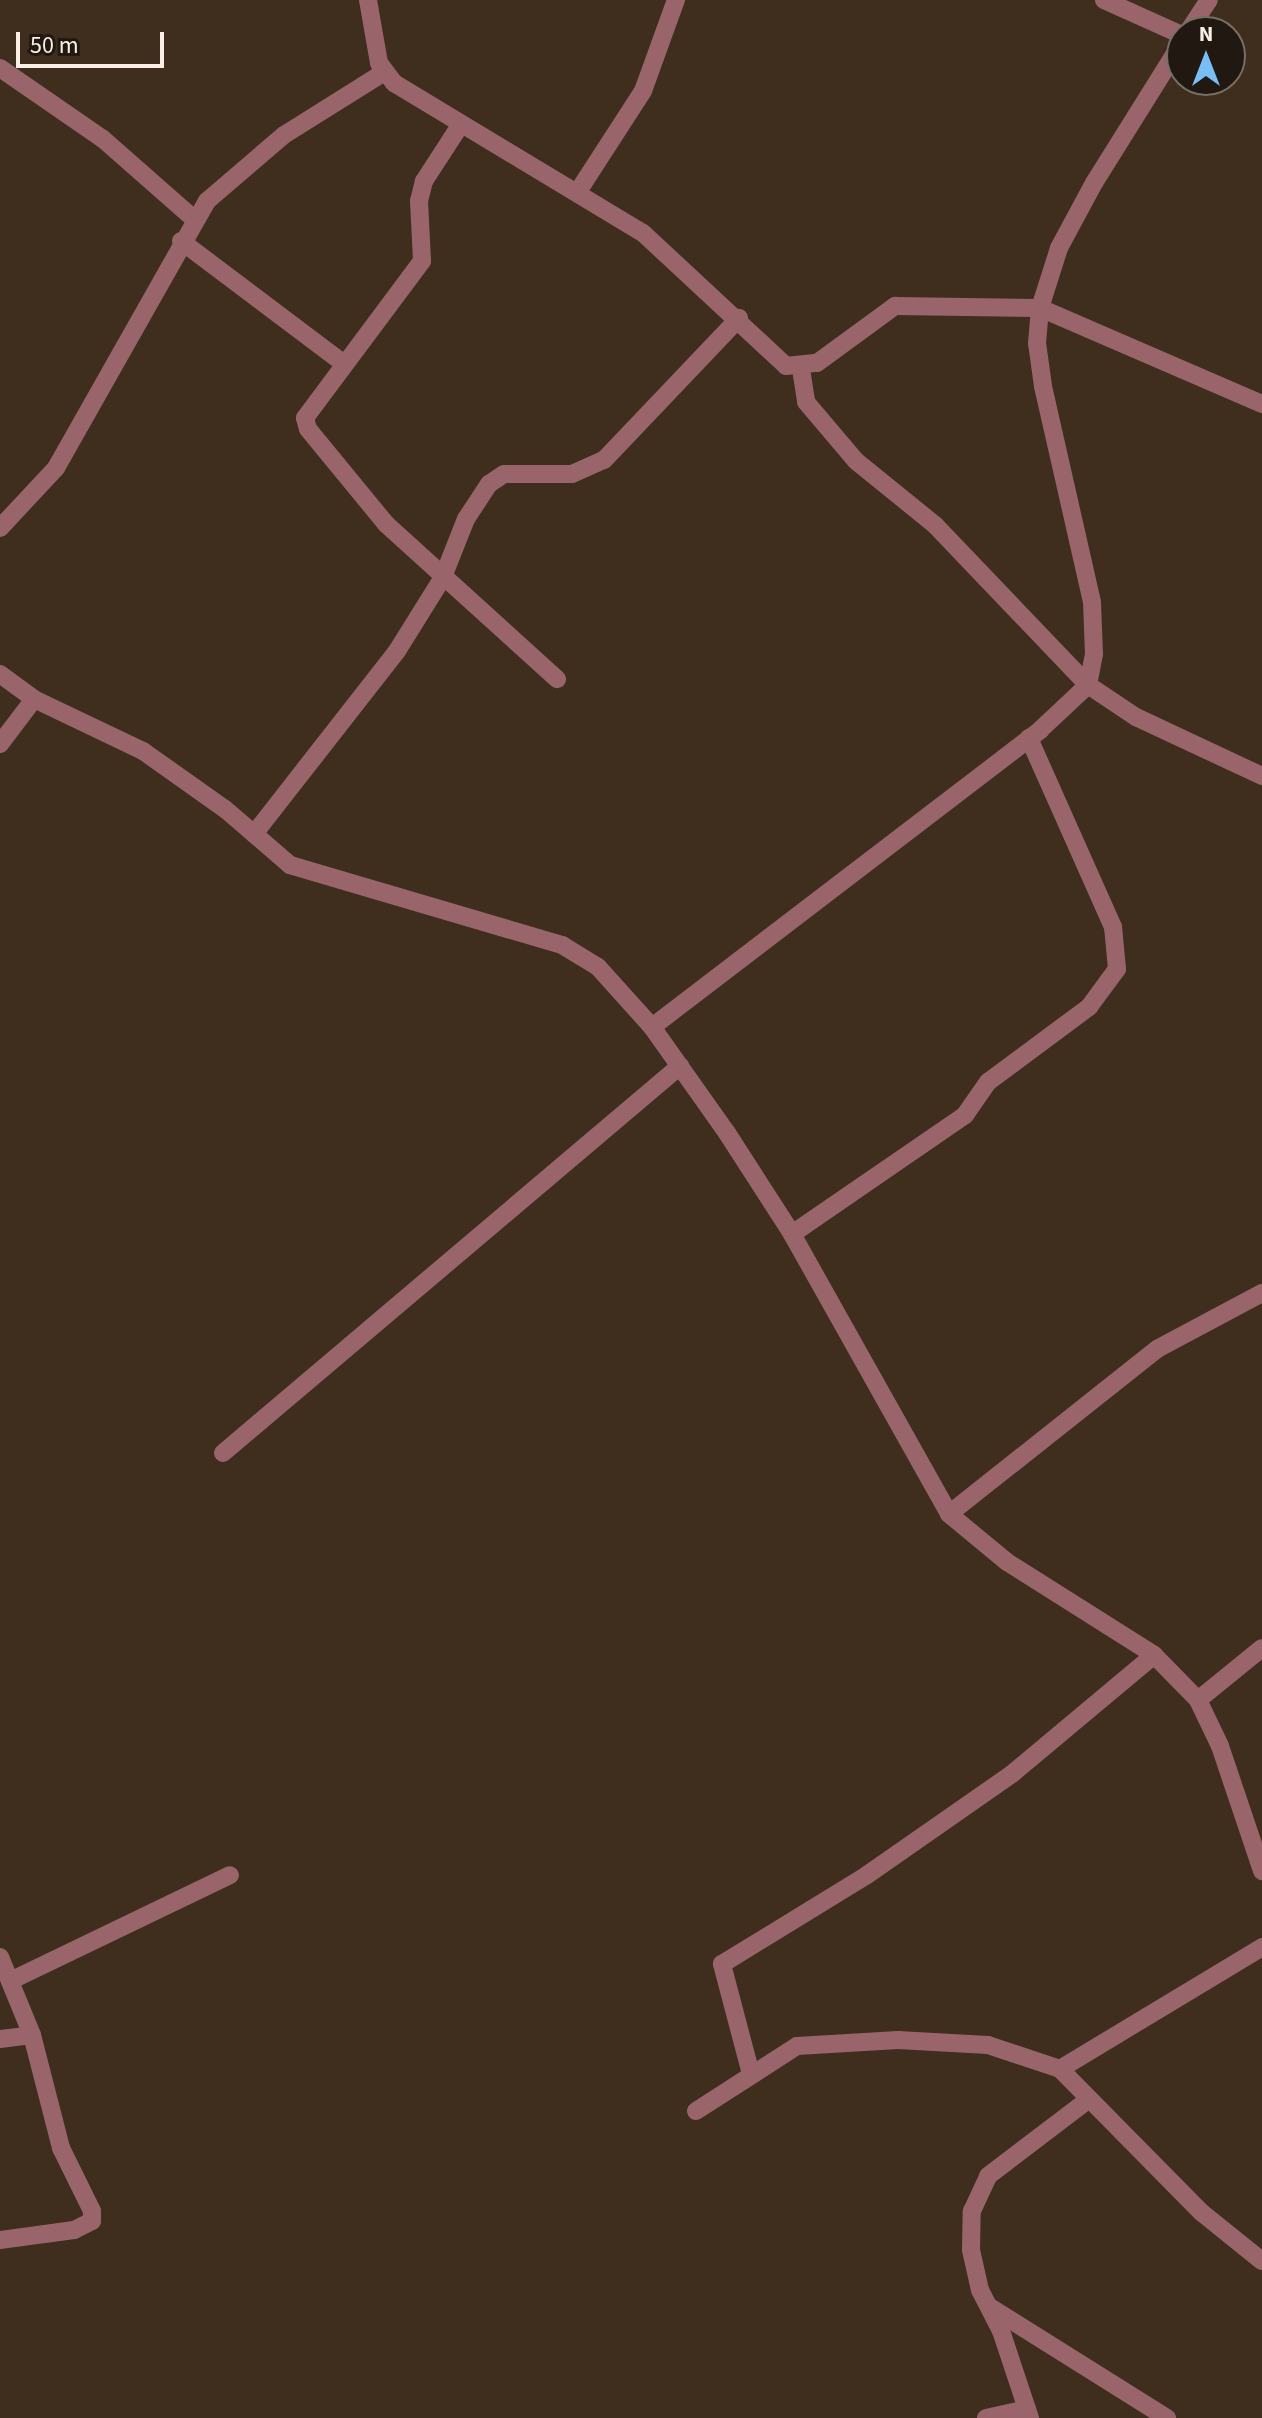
<!DOCTYPE html>
<style>
body{margin:0}
#map{position:relative;width:1262px;height:2418px;overflow:hidden;background:#3f2d1e;font-family:"Source Sans 3",sans-serif}
div>[style]{position:absolute}
[style*='--x']{left:calc(var(--x)*1px);top:calc(var(--y)*1px);width:calc(var(--w)*1px);rotate:calc(var(--a)*1deg)}
.minor>*{height:18px;margin:-9px;padding:0 9px;transform-origin:9px;border-radius:9px;background:#99656b}
span{translate:-50% -50%;white-space:nowrap;text-align:center;line-height:1.15;-webkit-text-stroke:8px #201811;paint-order:stroke}
.north{position:absolute;left:1166px;top:16px;width:80px;height:80px;box-sizing:border-box;background:#201811;border:2px solid #776e66;border-radius:50%;rotate:0deg;font-size:22px;font-weight:700;line-height:32px;text-align:center;color:#faefe5}
.north::after{content:'';display:block;margin:auto;width:28px;height:36px;background:#7abef8;clip-path:polygon(50% 0,100% 100%,50% 72%,0 100%)}
.scale{position:absolute;left:16px;top:32px;width:148px;height:36px;box-sizing:border-box;border:4px solid #faefe5;border-top:0;padding-left:10px;font-size:24px;line-height:28px;white-space:nowrap;color:#faefe5;-webkit-text-stroke:6px #201811;paint-order:stroke}
</style>
<div id="map">
<div class="minor">
<i style="--x:368;--y:0;--w:64;--a:80.1"></i>
<i style="--x:379;--y:63;--w:25;--a:53"></i>
<i style="--x:394;--y:83;--w:291;--a:31.1"></i>
<i style="--x:643;--y:233;--w:195;--a:42.9"></i>
<i style="--x:786;--y:366;--w:31;--a:-6"></i>
<i style="--x:817;--y:363;--w:97;--a:-36.2"></i>
<i style="--x:895;--y:306;--w:145;--a:0.8"></i>
<i style="--x:1040;--y:308;--w:242;--a:23.4"></i>
<i style="--x:1104;--y:0;--w:85;--a:24.2"></i>
<i style="--x:1188;--y:32;--w:38;--a:-57"></i>
<i style="--x:0;--y:68;--w:125;--a:34.6"></i>
<i style="--x:103;--y:139;--w:120;--a:41.3"></i>
<i style="--x:461;--y:124;--w:68;--a:123"></i>
<i style="--x:424;--y:181;--w:21;--a:104"></i>
<i style="--x:419;--y:201;--w:60;--a:87.1"></i>
<i style="--x:422;--y:261;--w:196;--a:126.7"></i>
<i style="--x:305;--y:418;--w:11;--a:75"></i>
<i style="--x:308;--y:429;--w:123;--a:50.6"></i>
<i style="--x:386;--y:524;--w:231;--a:42.2"></i>
<i style="--x:577;--y:193;--w:121;--a:-57.1"></i>
<i style="--x:643;--y:91;--w:97;--a:-70.1"></i>
<i style="--x:181;--y:241;--w:203;--a:37"></i>
<i style="--x:801;--y:369;--w:33;--a:81"></i>
<i style="--x:806;--y:402;--w:77;--a:49.7"></i>
<i style="--x:856;--y:461;--w:102;--a:39"></i>
<i style="--x:935;--y:525;--w:221;--a:46.3"></i>
<i style="--x:1088;--y:685;--w:58;--a:33.7"></i>
<i style="--x:1136;--y:717;--w:139;--a:25.1"></i>
<i style="--x:0;--y:528;--w:82;--a:-47"></i>
<i style="--x:56;--y:468;--w:307;--a:-60.5"></i>
<i style="--x:207;--y:201;--w:101;--a:-40.6"></i>
<i style="--x:284;--y:135;--w:117;--a:-32.1"></i>
<i style="--x:0;--y:674;--w:42;--a:36.3"></i>
<i style="--x:34;--y:699;--w:121;--a:25.5"></i>
<i style="--x:143;--y:751;--w:100;--a:35.3"></i>
<i style="--x:225;--y:809;--w:86;--a:40.7"></i>
<i style="--x:290;--y:865;--w:284;--a:16.4"></i>
<i style="--x:562;--y:945;--w:42;--a:31.4"></i>
<i style="--x:598;--y:967;--w:81;--a:48"></i>
<i style="--x:652;--y:1027;--w:130;--a:54.7"></i>
<i style="--x:727;--y:1133;--w:120;--a:57.2"></i>
<i style="--x:792;--y:1234;--w:321;--a:60.7"></i>
<i style="--x:949;--y:1514;--w:75;--a:39.6"></i>
<i style="--x:1007;--y:1562;--w:174;--a:32.3"></i>
<i style="--x:1154;--y:1655;--w:63;--a:45.6"></i>
<i style="--x:1198;--y:1700;--w:51;--a:64.4"></i>
<i style="--x:1220;--y:1746;--w:132;--a:71.4"></i>
<i style="--x:0;--y:744;--w:56;--a:-52.9"></i>
<i style="--x:254;--y:834;--w:232;--a:-52"></i>
<i style="--x:397;--y:651;--w:87;--a:-58.1"></i>
<i style="--x:443;--y:577;--w:62;--a:-68.4"></i>
<i style="--x:466;--y:519;--w:42;--a:-56.7"></i>
<i style="--x:489;--y:484;--w:18;--a:-34"></i>
<i style="--x:504;--y:474;--w:68;--a:0"></i>
<i style="--x:572;--y:474;--w:35;--a:-24"></i>
<i style="--x:604;--y:460;--w:196;--a:-46.4"></i>
<i style="--x:652;--y:1027;--w:489;--a:-37.4"></i>
<i style="--x:1040;--y:730;--w:66;--a:-43.2"></i>
<i style="--x:1088;--y:685;--w:32;--a:-79"></i>
<i style="--x:1094;--y:654;--w:52;--a:-92.2"></i>
<i style="--x:1092;--y:602;--w:221;--a:-102.8"></i>
<i style="--x:1043;--y:386;--w:43;--a:-97.9"></i>
<i style="--x:1037;--y:343;--w:35;--a:-85"></i>
<i style="--x:1040;--y:308;--w:63;--a:-72.4"></i>
<i style="--x:1059;--y:248;--w:74;--a:-61.7"></i>
<i style="--x:1094;--y:183;--w:166;--a:-58"></i>
<i style="--x:792;--y:1234;--w:210;--a:-34.5"></i>
<i style="--x:965;--y:1115;--w:40;--a:-55.1"></i>
<i style="--x:988;--y:1082;--w:126;--a:-36.6"></i>
<i style="--x:1089;--y:1007;--w:47;--a:-53.6"></i>
<i style="--x:1117;--y:969;--w:42;--a:-95.4"></i>
<i style="--x:1113;--y:927;--w:207;--a:-114"></i>
<i style="--x:223;--y:1453;--w:599;--a:-40.26"></i>
<i style="--x:949;--y:1514;--w:265;--a:-38.4"></i>
<i style="--x:1157;--y:1349;--w:119;--a:-28.1"></i>
<i style="--x:1198;--y:1700;--w:82;--a:-39.1"></i>
<i style="--x:0;--y:1957;--w:84;--a:67.7"></i>
<i style="--x:32;--y:2035;--w:117;--a:75.6"></i>
<i style="--x:61;--y:2148;--w:70;--a:63.8"></i>
<i style="--x:92;--y:2211;--w:10;--a:90"></i>
<i style="--x:92;--y:2221;--w:20;--a:153"></i>
<i style="--x:74;--y:2230;--w:75;--a:172.3"></i>
<i style="--x:10;--y:1981;--w:244;--a:-25.7"></i>
<i style="--x:0;--y:2039;--w:32;--a:-7"></i>
<i style="--x:1060;--y:2069;--w:236;--a:-31.1"></i>
<i style="--x:751;--y:2074;--w:114;--a:-104.8"></i>
<i style="--x:722;--y:1964;--w:170;--a:-31.5"></i>
<i style="--x:867;--y:1875;--w:178;--a:-34.9"></i>
<i style="--x:1013;--y:1773;--w:184;--a:-39.9"></i>
<i style="--x:696;--y:2111;--w:120;--a:-32.8"></i>
<i style="--x:797;--y:2046;--w:101;--a:-3.4"></i>
<i style="--x:898;--y:2040;--w:90;--a:3.2"></i>
<i style="--x:988;--y:2045;--w:76;--a:18.4"></i>
<i style="--x:1060;--y:2069;--w:201;--a:45.4"></i>
<i style="--x:1201;--y:2212;--w:78;--a:38.8"></i>
<i style="--x:990;--y:2307;--w:209;--a:32.1"></i>
<i style="--x:986;--y:2418;--w:42;--a:-12.4"></i>
<i style="--x:1030;--y:2418;--w:92;--a:-108.4"></i>
<i style="--x:1001;--y:2331;--w:46;--a:-117.1"></i>
<i style="--x:980;--y:2290;--w:41;--a:-102.7"></i>
<i style="--x:971;--y:2250;--w:39;--a:-89"></i>
<i style="--x:972;--y:2211;--w:38;--a:-65"></i>
<i style="--x:988;--y:2176;--w:127;--a:-37.3"></i>
</div>
<div class="north">N</div>
<div class="scale">50 m</div>
</div>
